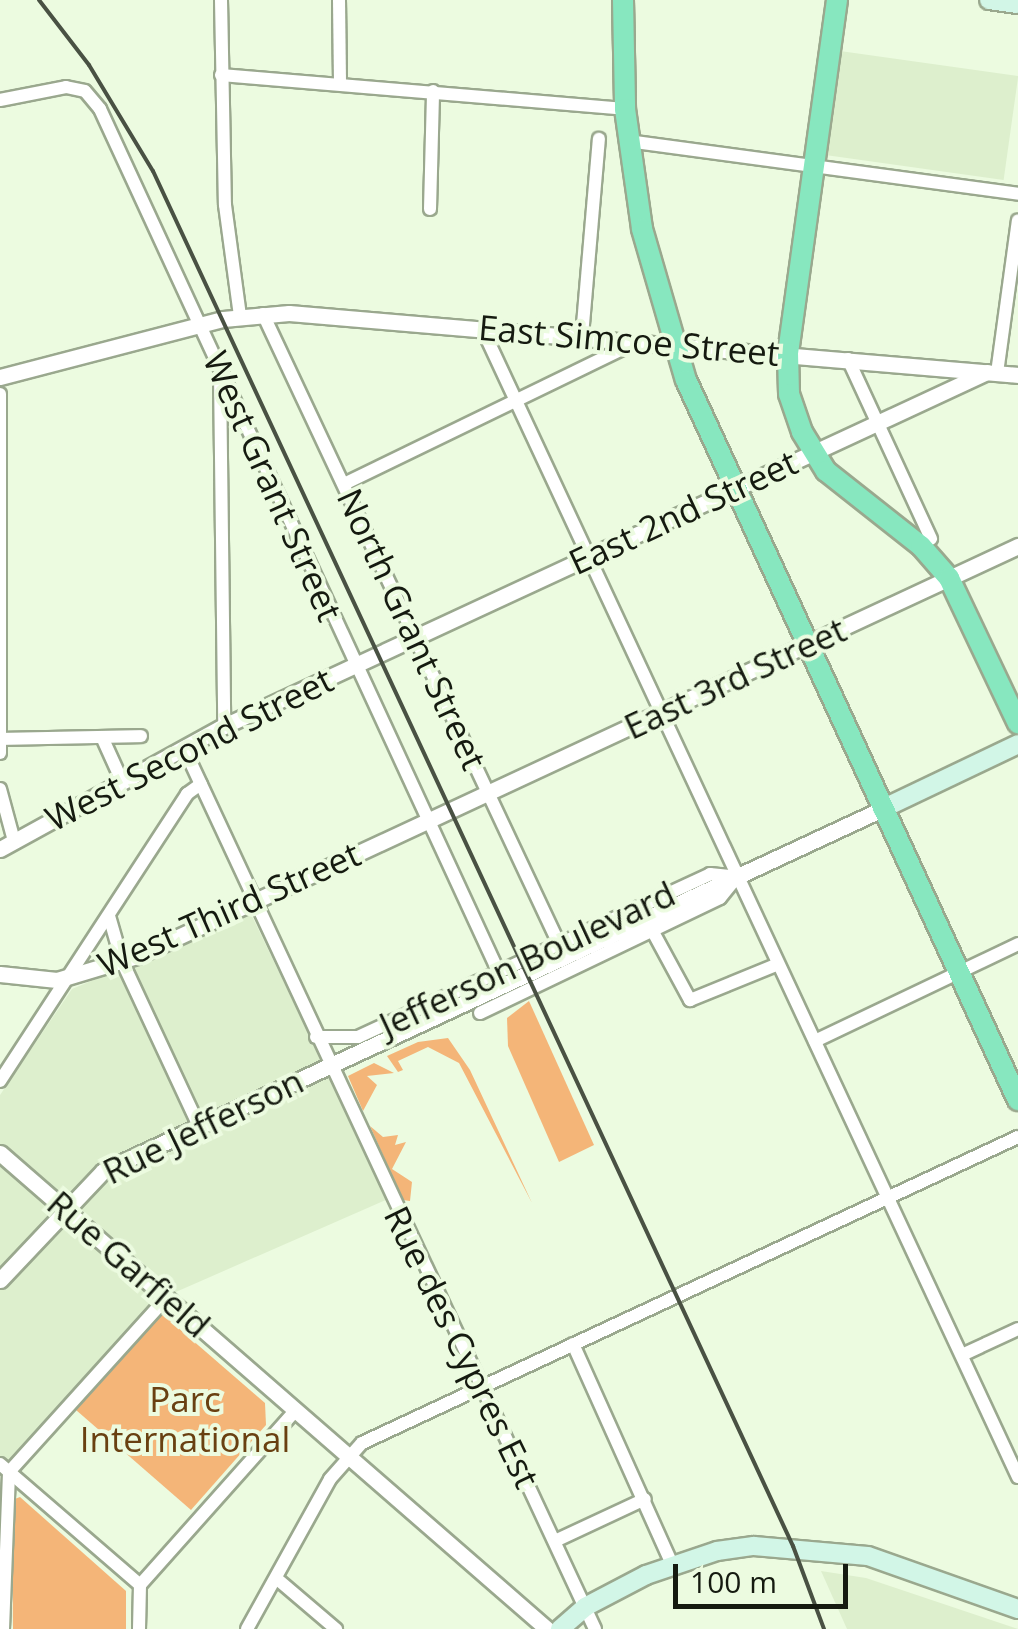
<!DOCTYPE html>
<style>
body{margin:0}
#map{position:relative;width:1018px;height:1629px;overflow:hidden;background:#ecfbe0;font-family:"Open Sans",sans-serif}
div>[style]{position:absolute}
[style*='--x']{left:calc(var(--x)*1px);top:calc(var(--y)*1px);width:calc(var(--w)*1px);rotate:calc(var(--a)*1deg)}
.built>*{inset:0;background:#ddefcd;transform-origin:0 0}
.green>*{inset:0;background:#f4b578}
.roads{filter:drop-shadow(2px 0 #9aa88e) drop-shadow(-2px 0 #9aa88e) drop-shadow(0 2px #9aa88e) drop-shadow(0 -2px #9aa88e)}
.minor>*{height:12px;margin:-6px;padding:0 6px;transform-origin:6px;border-radius:6px;background:#fff}
.tertiary>*{height:15px;margin:-7.5px;padding:0 7.5px;transform-origin:7.5px;border-radius:7.5px;background:#fff}
.secondary>*{height:18px;margin:-9px;padding:0 9px;transform-origin:9px;border-radius:9px;background:#d2f6e7}
.trunk>*{height:20px;margin:-10px;padding:0 10px;transform-origin:10px;border-radius:10px;background:#87e7bf}
.rail>*{height:4px;margin:-2px;padding:0 2px;transform-origin:2px;border-radius:2px;background:#495143}
span{translate:-50% -50%;white-space:nowrap;text-align:center;line-height:1.15;-webkit-text-stroke:8px #ecfbe0;paint-order:stroke}
.street-label{font-size:35px;color:#151a10}
.park-label{font-size:35px;color:#694011}
.scale{position:absolute;left:673px;top:1564px;width:175px;height:45px;box-sizing:border-box;border:5px solid #151a10;border-top:0;padding-left:12px;font-size:30px;line-height:35px;white-space:nowrap;color:#151a10;-webkit-text-stroke:8px #ecfbe0;paint-order:stroke}
</style>
<div id="map">
<div class="built">
<i style="left:840px;top:51px;width:180px;height:105px;rotate:8deg"></i>
<i style="clip-path:polygon(251px 914px,388px 1199px,153px 1302px,0 1475px,0 1629px,0 1095px,72px 989px)"></i>
<i style="clip-path:polygon(821px 1571px,866px 1578px,1018px 1629px,847px 1629px)"></i>
</div>
<div class="green">
<i style="clip-path:polygon(529px 1001px,594px 1145px,559px 1162px,508px 1046px,507px 1018px)"></i>
<i style="clip-path:polygon(448px 1038px,470px 1070px,532px 1203px,459px 1063px,428px 1047px,398px 1061px,403px 1070px,398px 1072px,387px 1056px,418px 1042px)"></i>
<i style="clip-path:polygon(374px 1063px,394px 1073px,367px 1076px,377px 1085px,363px 1111px,348px 1076px)"></i>
<i style="clip-path:polygon(370px 1126px,383px 1137px,398px 1135px,395px 1145px,406px 1142px,392px 1169px,412px 1182px,410px 1201px,403px 1200px)"></i>
<i style="clip-path:polygon(161px 1313px,265px 1403px,266px 1425px,191px 1510px,76px 1410px)"></i>
<i style="clip-path:polygon(20px 1497px,126px 1591px,126px 1629px,13px 1629px,12px 1500px)"></i>
</div>
<div class="roads">
<div class="minor">
<i style="--x:221;--y:0;--w:205;--a:88.9"></i>
<i style="--x:225;--y:205;--w:112;--a:82.3"></i>
<i style="--x:339;--y:0;--w:83;--a:89.3"></i>
<i style="--x:221;--y:75;--w:405;--a:4.8"></i>
<i style="--x:0;--y:100;--w:67;--a:-11.1"></i>
<i style="--x:66;--y:87;--w:19;--a:12"></i>
<i style="--x:85;--y:91;--w:23;--a:50"></i>
<i style="--x:100;--y:109;--w:952;--a:65.21"></i>
<i style="--x:628;--y:141;--w:394;--a:7.7"></i>
<i style="--x:430;--y:209;--w:118;--a:-88.5"></i>
<i style="--x:263;--y:314;--w:696;--a:64.83"></i>
<i style="--x:482;--y:328;--w:1268;--a:64.99"></i>
<i style="--x:582;--y:336;--w:198;--a:-85.1"></i>
<i style="--x:848;--y:359;--w:198;--a:65.2"></i>
<i style="--x:997;--y:373;--w:154;--a:-82.2"></i>
<i style="--x:220;--y:375;--w:351;--a:89.3"></i>
<i style="--x:0;--y:394;--w:359;--a:90"></i>
<i style="--x:344;--y:484;--w:322;--a:-25.9"></i>
<i style="--x:102;--y:737;--w:48;--a:65.6"></i>
<i style="--x:0;--y:739;--w:141;--a:-1.2"></i>
<i style="--x:184;--y:748;--w:972;--a:64.99"></i>
<i style="--x:0;--y:789;--w:54;--a:74.9"></i>
<i style="--x:109;--y:916;--w:47;--a:73.9"></i>
<i style="--x:122;--y:961;--w:182;--a:65"></i>
<i style="--x:652;--y:930;--w:80;--a:61.5"></i>
<i style="--x:690;--y:1000;--w:95;--a:-22.2"></i>
<i style="--x:480;--y:1013;--w:266;--a:-25.6"></i>
<i style="--x:720;--y:898;--w:27;--a:-51"></i>
<i style="--x:316;--y:1037;--w:42;--a:0"></i>
<i style="--x:358;--y:1037;--w:388;--a:-24.8"></i>
<i style="--x:710;--y:874;--w:27;--a:6"></i>
<i style="--x:815;--y:1041;--w:225;--a:-25.5"></i>
<i style="--x:0;--y:1081;--w:343;--a:-56.9"></i>
<i style="--x:187;--y:794;--w:17;--a:-36"></i>
<i style="--x:573;--y:1344;--w:241;--a:65.8"></i>
<i style="--x:962;--y:1355;--w:62;--a:-24.9"></i>
<i style="--x:0;--y:1464;--w:185;--a:40.8"></i>
<i style="--x:555;--y:1541;--w:99;--a:-25"></i>
<i style="--x:276;--y:1578;--w:79;--a:40.4"></i>
<i style="--x:3;--y:1629;--w:157;--a:-87.8"></i>
<i style="--x:9;--y:1472;--w:236;--a:-47.9"></i>
<i style="--x:139;--y:1629;--w:44;--a:-88.7"></i>
<i style="--x:140;--y:1585;--w:234;--a:-48.3"></i>
<i style="--x:247;--y:1629;--w:171;--a:-61"></i>
<i style="--x:330;--y:1479;--w:48;--a:-48.4"></i>
<i style="--x:362;--y:1443;--w:724;--a:-25.01"></i>
</div>
<div class="tertiary">
<i style="--x:0;--y:377;--w:230;--a:-14.6"></i>
<i style="--x:223;--y:319;--w:66;--a:-5.2"></i>
<i style="--x:289;--y:313;--w:732;--a:4.86"></i>
<i style="--x:0;--y:849;--w:256;--a:-28.8"></i>
<i style="--x:224;--y:726;--w:841;--a:-24.89"></i>
<i style="--x:0;--y:974;--w:57;--a:6"></i>
<i style="--x:57;--y:980;--w:84;--a:-16.7"></i>
<i style="--x:137;--y:956;--w:972;--a:-24.96"></i>
<i style="--x:0;--y:1153;--w:725;--a:41.03"></i>
<i style="--x:0;--y:1280;--w:150;--a:-46.6"></i>
<i style="--x:103;--y:1171;--w:859;--a:-24.92"></i>
</div>
<div class="secondary">
<i style="--x:989;--y:0;--w:29;--a:8"></i>
<i style="--x:882;--y:809;--w:151;--a:-25.5"></i>
<i style="--x:560;--y:1629;--w:33;--a:-41"></i>
<i style="--x:585;--y:1607;--w:69;--a:-27.7"></i>
<i style="--x:646;--y:1575;--w:75;--a:-18.7"></i>
<i style="--x:717;--y:1551;--w:37;--a:-8"></i>
<i style="--x:754;--y:1546;--w:114;--a:5"></i>
<i style="--x:868;--y:1556;--w:159;--a:19.5"></i>
</div>
<div class="trunk">
<i style="--x:623;--y:0;--w:109;--a:88.9"></i>
<i style="--x:625;--y:109;--w:121;--a:81.9"></i>
<i style="--x:642;--y:229;--w:157;--a:73.8"></i>
<i style="--x:686;--y:380;--w:793;--a:65.25"></i>
<i style="--x:837;--y:0;--w:356;--a:97.9"></i>
<i style="--x:788;--y:353;--w:41;--a:88.6"></i>
<i style="--x:789;--y:394;--w:40;--a:71.1"></i>
<i style="--x:802;--y:432;--w:46;--a:58.4"></i>
<i style="--x:826;--y:471;--w:121;--a:38.3"></i>
<i style="--x:921;--y:546;--w:43;--a:48.8"></i>
<i style="--x:949;--y:578;--w:161;--a:64.6"></i>
</div>
</div>
<div class="rail">
<i style="--x:39;--y:0;--w:82;--a:52.4"></i>
<i style="--x:89;--y:65;--w:124;--a:58.9"></i>
<i style="--x:153;--y:171;--w:1517;--a:65.04"></i>
<i style="--x:793;--y:1546;--w:89;--a:69.5"></i>
</div>
<div class="street-label">
<span style="left:629px;top:340px;rotate:5deg">East Simcoe Street</span>
<span style="left:273px;top:486px;rotate:66deg">West Grant Street</span>
<span style="left:683px;top:512px;rotate:-25deg">East 2nd Street</span>
<span style="left:412px;top:629px;rotate:65deg">North Grant Street</span>
<span style="left:735px;top:678px;rotate:-25deg">East 3rd Street</span>
<span style="left:189px;top:749px;rotate:-27deg">West Second Street</span>
<span style="left:229px;top:909px;rotate:-24deg">West Third Street</span>
<span style="left:527px;top:959px;rotate:-25deg">Jefferson Boulevard</span>
<span style="left:203px;top:1126px;rotate:-26deg">Rue Jefferson</span>
<span style="left:129px;top:1264px;rotate:41deg">Rue Garfield</span>
<span style="left:462px;top:1347px;rotate:64deg">Rue des Cypres Est</span>
</div>
<div class="park-label">
<span style="left:185px;top:1419px">Parc<br>International</span>
</div>
<div class="scale">100 m</div>
</div>
